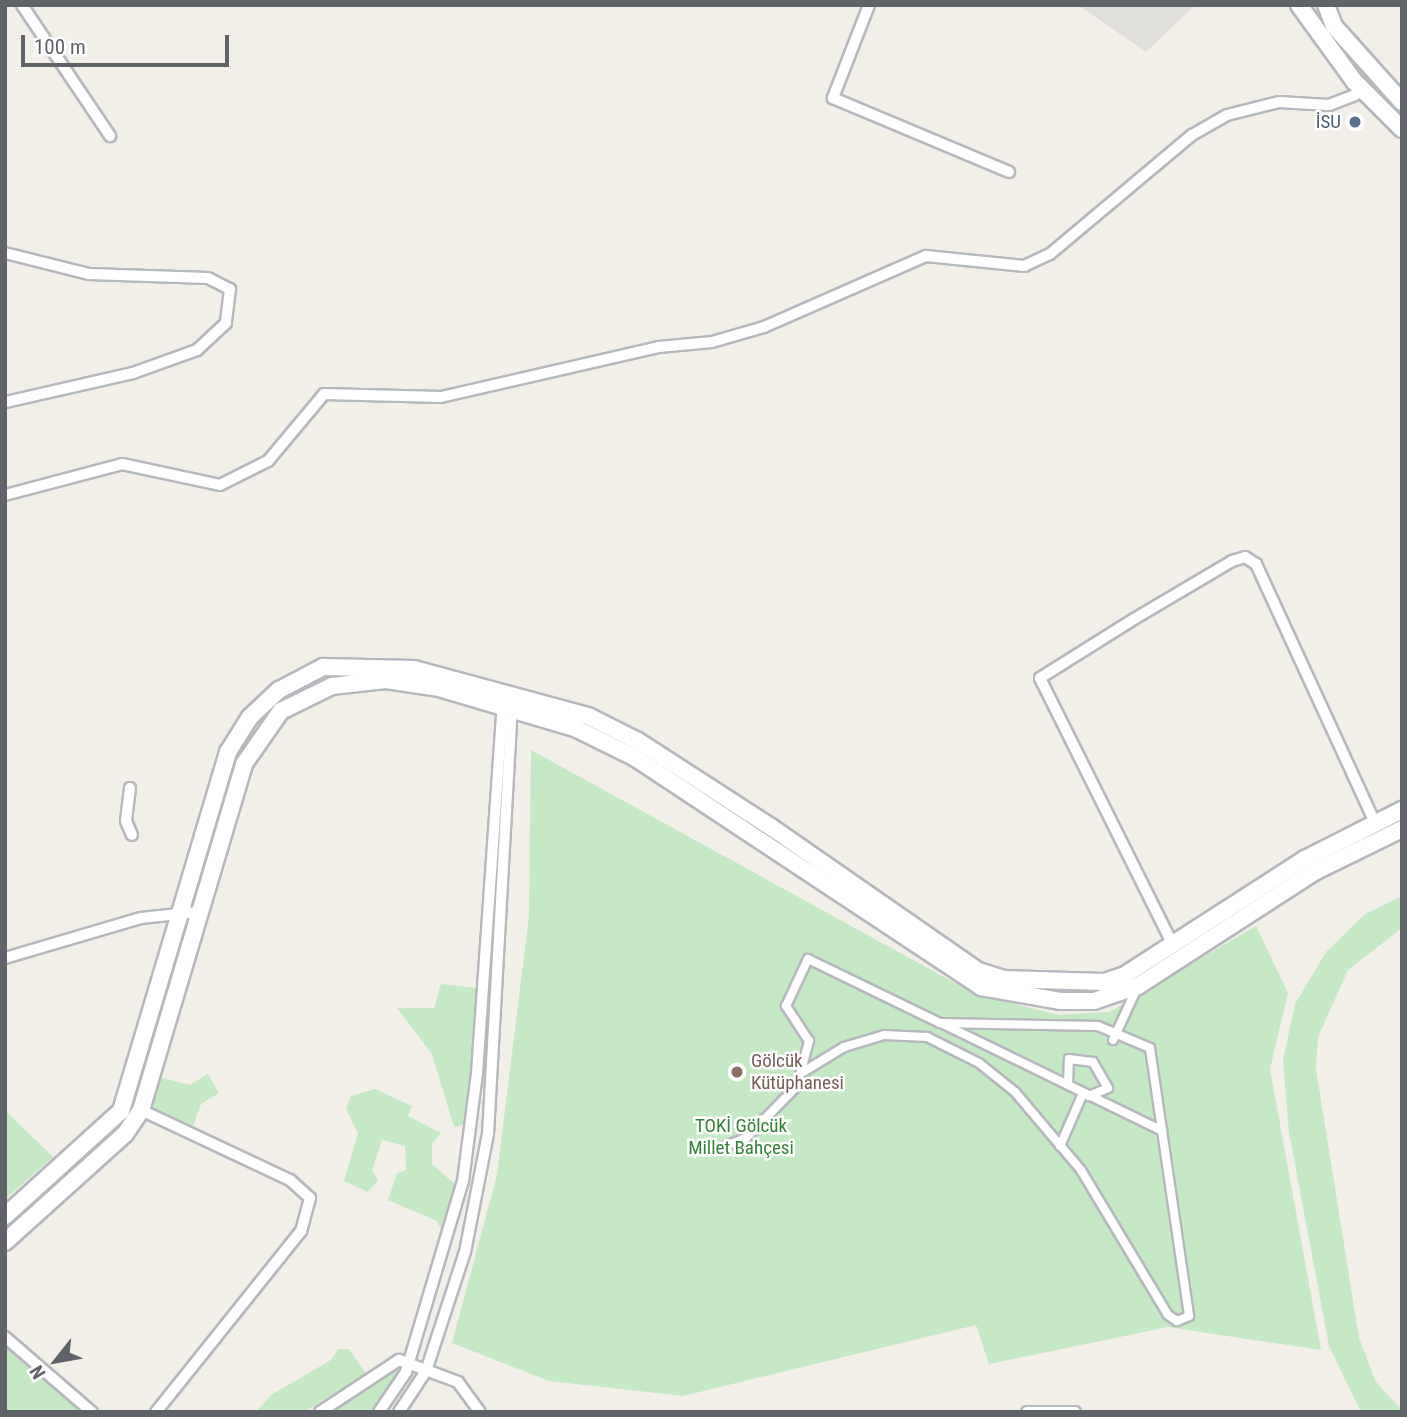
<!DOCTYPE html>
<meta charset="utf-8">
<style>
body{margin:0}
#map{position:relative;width:1407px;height:1417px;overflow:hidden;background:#f1efe8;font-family:"Roboto Condensed",sans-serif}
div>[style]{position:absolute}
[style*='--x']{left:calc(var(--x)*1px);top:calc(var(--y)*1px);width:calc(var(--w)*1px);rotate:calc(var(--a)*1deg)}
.industrial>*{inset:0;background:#e0deda}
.green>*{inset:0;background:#c5e8c5}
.roads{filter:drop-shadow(2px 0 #b5b8bc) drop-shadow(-2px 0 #b5b8bc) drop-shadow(0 2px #b5b8bc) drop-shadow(0 -2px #b5b8bc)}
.pedestrian>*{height:8px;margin:-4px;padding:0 4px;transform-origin:4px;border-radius:4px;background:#fff}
.minor>*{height:10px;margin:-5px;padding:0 5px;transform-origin:5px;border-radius:5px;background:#fff}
.secondary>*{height:16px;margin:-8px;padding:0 8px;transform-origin:8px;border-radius:8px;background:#fff}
.dots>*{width:19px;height:19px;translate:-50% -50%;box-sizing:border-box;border:4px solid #fff;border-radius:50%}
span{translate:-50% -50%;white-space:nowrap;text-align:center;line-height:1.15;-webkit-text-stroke:5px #fff;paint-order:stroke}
.service-label{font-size:19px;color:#4e5e75}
.right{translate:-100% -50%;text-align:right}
.education-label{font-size:19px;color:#785e54}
.left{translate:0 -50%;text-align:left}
.park-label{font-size:19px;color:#348238}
.frame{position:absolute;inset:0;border:7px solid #5f6368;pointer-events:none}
.north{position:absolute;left:21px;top:1326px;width:70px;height:70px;-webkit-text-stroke:5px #fff;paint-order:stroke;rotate:239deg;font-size:19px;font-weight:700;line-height:28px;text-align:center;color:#5f6368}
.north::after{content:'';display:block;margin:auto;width:24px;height:32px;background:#5f6368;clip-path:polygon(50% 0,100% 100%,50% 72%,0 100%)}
.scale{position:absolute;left:21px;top:35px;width:208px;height:32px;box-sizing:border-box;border:4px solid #5f6368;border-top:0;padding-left:9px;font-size:21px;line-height:24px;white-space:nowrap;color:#5f6368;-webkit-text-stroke:5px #fff;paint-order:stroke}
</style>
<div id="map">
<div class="industrial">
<i style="clip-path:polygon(1078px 5px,1195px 5px,1146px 52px)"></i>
</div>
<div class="green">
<i style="clip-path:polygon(531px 750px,973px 993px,1058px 1015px,1109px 1012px,1256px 926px,1288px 993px,1270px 1069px,1321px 1350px,1168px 1327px,989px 1364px,976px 1325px,683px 1396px,549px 1381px,452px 1343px,497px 1175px,529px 916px)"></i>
<i style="clip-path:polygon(1402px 896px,1402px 928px,1348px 970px,1318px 1037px,1316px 1069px,1359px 1338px,1376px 1382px,1402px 1410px,1361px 1412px,1329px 1346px,1289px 1132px,1283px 1061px,1295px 1004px,1326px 952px,1365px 914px)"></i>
<i style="clip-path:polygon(441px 984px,477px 988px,466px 1124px,454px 1127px,432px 1054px,397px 1008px,434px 1008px)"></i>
<i style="clip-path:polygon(208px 1074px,219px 1093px,201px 1104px,193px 1126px,149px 1106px,158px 1077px,190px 1085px)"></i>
<i style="clip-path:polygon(375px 1089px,412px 1106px,408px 1116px,441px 1133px,432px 1144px,432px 1164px,456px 1185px,444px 1235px,437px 1221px,388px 1200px,397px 1173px,406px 1170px,405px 1146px,382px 1140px,372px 1170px,378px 1180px,368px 1192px,344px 1181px,358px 1133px,346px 1109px,351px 1096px)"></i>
<i style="clip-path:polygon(5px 1110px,53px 1157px,5px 1199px)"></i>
<i style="clip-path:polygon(5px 1341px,86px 1412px,5px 1412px)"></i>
<i style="clip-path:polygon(338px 1349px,349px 1349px,366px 1374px,304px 1412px,256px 1412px,271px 1395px,331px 1360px)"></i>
<i style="clip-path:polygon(396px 1365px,403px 1371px,371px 1412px,331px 1412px)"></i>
</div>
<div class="roads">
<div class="pedestrian">
<i style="--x:943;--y:1024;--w:244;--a:26"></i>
<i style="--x:1113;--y:1040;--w:57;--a:-65.2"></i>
<i style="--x:1068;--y:1085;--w:26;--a:-88"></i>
<i style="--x:1069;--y:1059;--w:24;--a:7"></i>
<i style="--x:1093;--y:1062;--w:30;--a:60"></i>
<i style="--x:1108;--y:1088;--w:21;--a:157"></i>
<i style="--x:1060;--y:1146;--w:58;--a:-66.5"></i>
<i style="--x:721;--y:1148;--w:27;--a:-22"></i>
<i style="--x:746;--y:1138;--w:73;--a:-45.6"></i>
<i style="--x:797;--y:1086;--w:47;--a:-75.1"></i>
<i style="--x:809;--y:1041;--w:42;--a:-123.3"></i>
<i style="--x:786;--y:1006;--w:52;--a:-64.9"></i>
<i style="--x:808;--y:959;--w:147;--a:25.9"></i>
<i style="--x:940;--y:1023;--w:158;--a:1.1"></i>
<i style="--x:1098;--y:1026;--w:56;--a:22.9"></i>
<i style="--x:1150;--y:1048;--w:271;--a:81.7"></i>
<i style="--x:1189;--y:1316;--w:13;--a:157"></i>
<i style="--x:1177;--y:1321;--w:11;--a:-146"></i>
<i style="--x:1168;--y:1315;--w:169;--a:-121"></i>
<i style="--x:1081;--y:1170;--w:102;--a:-130.2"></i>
<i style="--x:1015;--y:1092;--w:46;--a:-141.1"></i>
<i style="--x:979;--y:1063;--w:58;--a:-153.4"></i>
<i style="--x:927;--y:1037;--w:43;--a:-177.3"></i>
<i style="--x:884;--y:1035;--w:42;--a:163.3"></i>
<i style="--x:844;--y:1047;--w:48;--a:148.6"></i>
</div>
<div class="minor">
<i style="--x:22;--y:5;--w:158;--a:56.1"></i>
<i style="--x:869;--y:5;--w:100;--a:111.2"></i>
<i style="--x:833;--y:98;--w:191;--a:22.8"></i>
<i style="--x:5;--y:253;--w:87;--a:14"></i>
<i style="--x:89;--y:274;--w:119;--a:1.9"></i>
<i style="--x:208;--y:278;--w:25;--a:27"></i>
<i style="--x:230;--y:289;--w:34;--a:97"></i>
<i style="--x:226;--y:323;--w:40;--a:137"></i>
<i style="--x:197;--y:350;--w:68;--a:160.2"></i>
<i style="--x:133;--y:373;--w:131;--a:167.2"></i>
<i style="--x:5;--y:495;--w:121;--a:-14.8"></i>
<i style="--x:122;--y:464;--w:100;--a:12.1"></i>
<i style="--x:220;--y:485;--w:54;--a:-26.6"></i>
<i style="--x:268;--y:461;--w:87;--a:-50.1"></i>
<i style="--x:324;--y:394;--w:117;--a:1.5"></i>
<i style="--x:441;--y:397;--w:224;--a:-12.9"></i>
<i style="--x:659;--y:347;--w:53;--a:-5.4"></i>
<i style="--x:712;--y:342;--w:54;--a:-16.1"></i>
<i style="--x:764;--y:327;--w:177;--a:-23.7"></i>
<i style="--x:926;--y:256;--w:99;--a:5.8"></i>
<i style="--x:1024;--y:266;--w:29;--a:-25"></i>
<i style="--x:1050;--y:254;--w:185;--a:-40"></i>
<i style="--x:1192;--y:135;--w:40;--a:-29.7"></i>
<i style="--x:1227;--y:115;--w:54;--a:-14"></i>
<i style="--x:1279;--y:102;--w:50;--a:3.4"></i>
<i style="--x:1329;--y:105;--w:28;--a:-21"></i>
<i style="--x:130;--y:788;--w:33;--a:97"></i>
<i style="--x:126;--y:821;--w:15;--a:67"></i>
<i style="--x:1173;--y:945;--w:298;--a:-116.5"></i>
<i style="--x:1040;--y:678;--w:111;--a:-32.1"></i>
<i style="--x:1134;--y:619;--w:114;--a:-30.6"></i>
<i style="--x:1232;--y:561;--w:14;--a:-17"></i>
<i style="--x:1245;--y:557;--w:13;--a:32"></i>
<i style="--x:1256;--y:564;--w:285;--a:65.3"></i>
<i style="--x:5;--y:958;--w:142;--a:-16.4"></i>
<i style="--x:141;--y:918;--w:56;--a:-6.1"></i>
<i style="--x:141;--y:1110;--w:165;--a:25.2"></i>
<i style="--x:290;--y:1180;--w:27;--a:42"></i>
<i style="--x:310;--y:1198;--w:34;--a:105"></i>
<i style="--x:301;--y:1231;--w:232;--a:128.7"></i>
<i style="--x:5;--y:1337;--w:115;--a:40.8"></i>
<i style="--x:320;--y:1412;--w:95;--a:-33.4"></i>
<i style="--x:399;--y:1360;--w:63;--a:20.4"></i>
<i style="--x:458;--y:1382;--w:37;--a:54"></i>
<i style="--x:379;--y:1412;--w:48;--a:-56"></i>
<i style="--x:406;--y:1372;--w:199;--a:-73.4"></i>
<i style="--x:463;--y:1181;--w:109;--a:-82.6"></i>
<i style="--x:477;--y:1073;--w:370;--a:-86"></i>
<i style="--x:399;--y:1412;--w:49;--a:-56.6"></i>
<i style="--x:426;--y:1371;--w:125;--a:-71.9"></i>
<i style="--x:465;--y:1252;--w:120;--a:-79"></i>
<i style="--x:488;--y:1134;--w:429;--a:-86.8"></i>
<i style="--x:1027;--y:1412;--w:48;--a:0"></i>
</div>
<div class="secondary">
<i style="--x:1299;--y:5;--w:94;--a:54.1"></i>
<i style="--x:1354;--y:81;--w:68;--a:45"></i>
<i style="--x:1326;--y:5;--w:22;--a:69"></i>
<i style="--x:1334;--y:26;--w:102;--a:48.2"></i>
<i style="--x:5;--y:1216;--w:156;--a:-42.2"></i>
<i style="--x:121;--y:1111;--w:375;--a:-73.4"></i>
<i style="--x:228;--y:752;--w:41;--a:-57.8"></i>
<i style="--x:250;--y:717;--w:40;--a:-43"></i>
<i style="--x:279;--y:690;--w:50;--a:-27.6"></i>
<i style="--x:323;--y:667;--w:91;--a:1.3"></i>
<i style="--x:414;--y:669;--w:180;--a:15.1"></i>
<i style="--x:588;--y:716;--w:56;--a:26.6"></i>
<i style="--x:638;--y:741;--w:158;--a:32.9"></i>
<i style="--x:771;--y:827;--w:252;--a:34.8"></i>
<i style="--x:978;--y:971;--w:27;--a:17"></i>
<i style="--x:1004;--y:979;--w:100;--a:1.7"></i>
<i style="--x:1104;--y:982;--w:22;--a:-18"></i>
<i style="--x:1125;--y:975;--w:214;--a:-32.8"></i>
<i style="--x:1305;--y:859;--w:109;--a:-26.8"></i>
<i style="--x:5;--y:1242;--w:161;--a:-42"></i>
<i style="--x:125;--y:1134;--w:29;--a:-56"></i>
<i style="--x:141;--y:1110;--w:361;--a:-73.4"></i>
<i style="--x:244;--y:764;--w:65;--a:-55.1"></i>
<i style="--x:281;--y:711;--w:57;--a:-26.1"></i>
<i style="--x:332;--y:686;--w:54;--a:-6.3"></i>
<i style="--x:386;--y:680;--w:54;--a:8.6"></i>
<i style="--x:439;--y:688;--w:144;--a:16.5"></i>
<i style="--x:577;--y:729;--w:64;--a:26.2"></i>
<i style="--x:634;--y:757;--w:416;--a:33.5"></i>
<i style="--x:981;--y:987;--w:80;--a:10"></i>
<i style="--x:1060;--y:1001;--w:34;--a:0"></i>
<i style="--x:1094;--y:1001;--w:46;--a:-18.8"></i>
<i style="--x:1138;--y:986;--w:212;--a:-32.9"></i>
<i style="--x:1316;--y:871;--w:96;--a:-26"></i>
</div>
</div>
<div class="dots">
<i style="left:1355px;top:122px;background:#5c6f8a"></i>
<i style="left:737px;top:1072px;background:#8d6e63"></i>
</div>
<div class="service-label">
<span class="right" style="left:1341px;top:122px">İSU</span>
</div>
<div class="education-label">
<span class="left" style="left:751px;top:1072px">Gölcük<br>Kütüphanesi</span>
</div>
<div class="park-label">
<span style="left:741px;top:1137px">TOKİ Gölcük<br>Millet Bahçesi</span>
</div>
<div class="frame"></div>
<div class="north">N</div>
<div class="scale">100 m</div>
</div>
